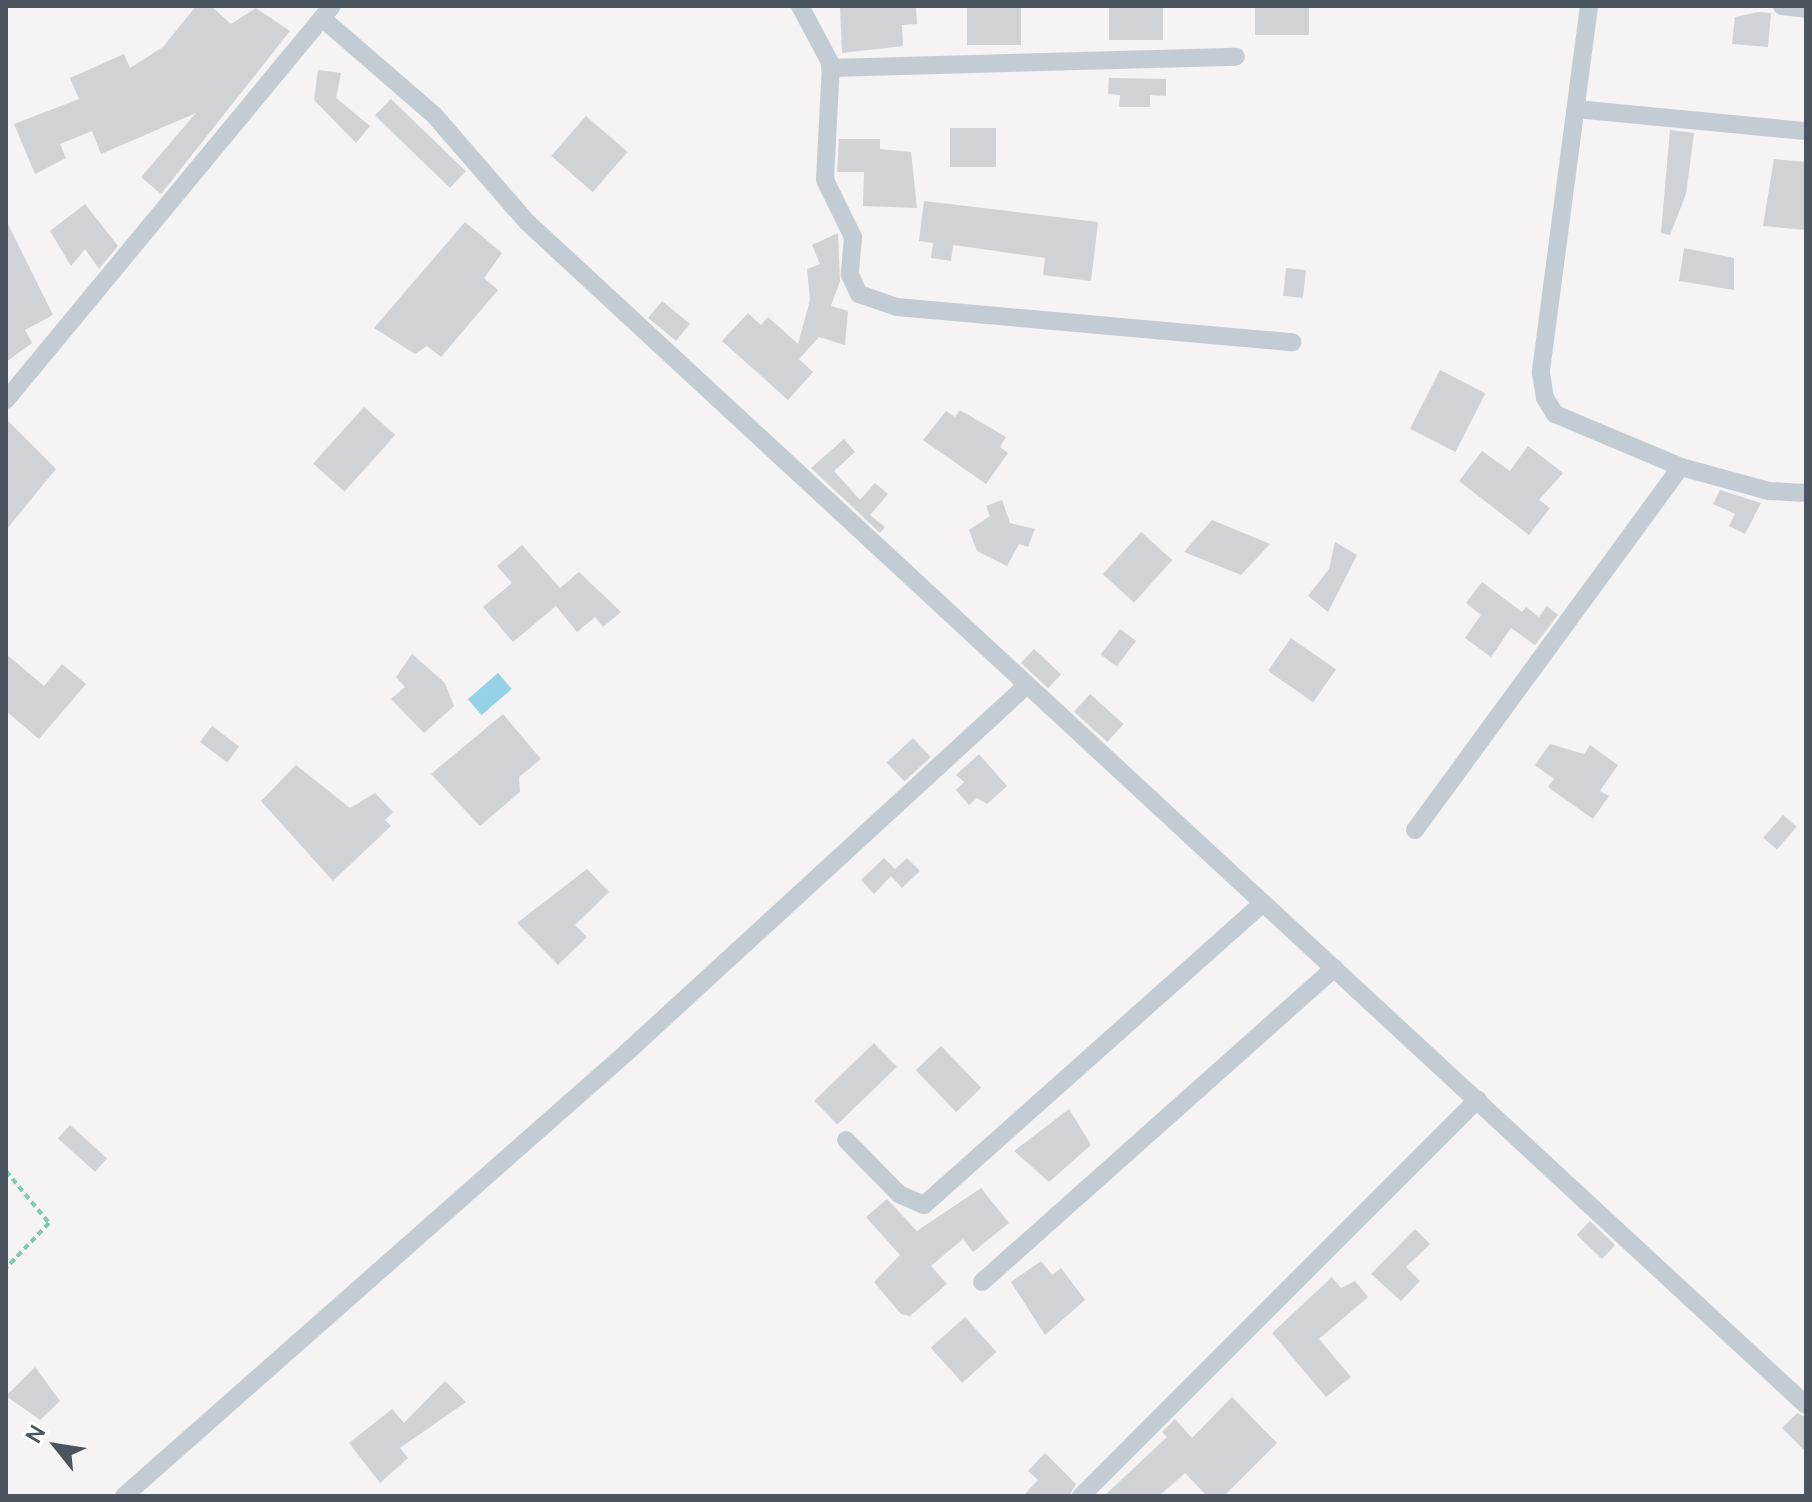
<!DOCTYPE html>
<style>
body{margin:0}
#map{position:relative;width:1812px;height:1502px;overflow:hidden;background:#f5f3f3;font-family:Manrope,sans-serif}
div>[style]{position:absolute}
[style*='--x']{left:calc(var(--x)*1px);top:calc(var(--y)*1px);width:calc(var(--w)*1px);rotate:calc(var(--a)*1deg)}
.water>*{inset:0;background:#95d2e8;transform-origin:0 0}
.building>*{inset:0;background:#d0d2d6;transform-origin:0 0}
.path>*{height:4px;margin-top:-2px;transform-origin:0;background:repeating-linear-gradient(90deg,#7fcbaa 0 6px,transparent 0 10px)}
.minor>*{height:18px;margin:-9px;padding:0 9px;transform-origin:9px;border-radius:9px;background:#c4ccd3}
span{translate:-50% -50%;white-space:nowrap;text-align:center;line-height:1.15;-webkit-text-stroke:7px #fff;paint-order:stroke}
.frame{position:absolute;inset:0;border:8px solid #4b545f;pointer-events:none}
.north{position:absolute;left:16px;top:1406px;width:80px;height:80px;-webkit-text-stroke:6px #fff;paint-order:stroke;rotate:300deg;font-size:22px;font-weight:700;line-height:32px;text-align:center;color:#4b545f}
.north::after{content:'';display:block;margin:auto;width:28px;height:36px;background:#4b545f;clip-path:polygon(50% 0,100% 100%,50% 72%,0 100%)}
</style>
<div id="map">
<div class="water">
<i style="left:498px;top:673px;width:21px;height:40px;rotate:49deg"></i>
</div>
<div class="building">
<i style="clip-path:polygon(196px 6px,211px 6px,231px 24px,256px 8px,290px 31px,161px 194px,141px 177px,196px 113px,101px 154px,92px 131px,60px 144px,66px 158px,35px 174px,14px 124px,79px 99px,70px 78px,124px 54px,130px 68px,163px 47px)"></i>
<i style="clip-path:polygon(840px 6px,916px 6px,917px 24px,902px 25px,903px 46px,842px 53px)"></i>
<i style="left:967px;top:6px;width:54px;height:39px"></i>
<i style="left:1109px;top:6px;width:54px;height:34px"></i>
<i style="left:1255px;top:6px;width:54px;height:29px"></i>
<i style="clip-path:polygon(1758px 12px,1771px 13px,1768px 47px,1732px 44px,1735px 17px)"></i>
<i style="clip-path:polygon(318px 70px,341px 73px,336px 98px,370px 126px,356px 143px,314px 100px)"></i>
<i style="clip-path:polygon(1109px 78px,1166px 79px,1166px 96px,1150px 95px,1150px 107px,1119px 107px,1120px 95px,1108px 94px)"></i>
<i style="left:391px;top:99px;width:104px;height:23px;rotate:44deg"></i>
<i style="left:586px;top:116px;width:55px;height:53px;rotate:41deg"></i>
<i style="left:950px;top:128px;width:46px;height:39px"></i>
<i style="clip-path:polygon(1670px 130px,1694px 133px,1686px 194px,1670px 235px,1661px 233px)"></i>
<i style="clip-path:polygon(839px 139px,880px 139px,880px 149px,911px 152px,917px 208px,863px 206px,864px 172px,837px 172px)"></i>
<i style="clip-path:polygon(1774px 159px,1806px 162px,1806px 230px,1763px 226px)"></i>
<i style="clip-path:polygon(924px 201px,1098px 222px,1091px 281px,1043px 275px,1045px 258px,989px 250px,953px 245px,951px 261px,931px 258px,933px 243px,919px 241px)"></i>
<i style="clip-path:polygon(85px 204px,118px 246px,99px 269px,85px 249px,71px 266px,50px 231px)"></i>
<i style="clip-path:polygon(6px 220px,53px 315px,25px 330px,32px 343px,6px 362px)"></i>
<i style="clip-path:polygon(465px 222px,502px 253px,484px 278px,498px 290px,441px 357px,427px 346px,415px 354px,374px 328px)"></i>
<i style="clip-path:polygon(838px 233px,840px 281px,831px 306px,848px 311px,845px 345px,819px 337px,799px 359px,813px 372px,788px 400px,722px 341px,748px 313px,761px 325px,768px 317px,798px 344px,810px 300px,807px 269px,820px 264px,812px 245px)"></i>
<i style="clip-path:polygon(1684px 248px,1734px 258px,1734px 290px,1679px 281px)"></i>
<i style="left:1286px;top:268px;width:20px;height:28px;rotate:6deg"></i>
<i style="left:662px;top:301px;width:36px;height:22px;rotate:39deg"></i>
<i style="left:1440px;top:370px;width:51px;height:66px;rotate:27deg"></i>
<i style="left:364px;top:407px;width:42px;height:76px;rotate:42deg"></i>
<i style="clip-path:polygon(960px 410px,1006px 437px,1000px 447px,1008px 453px,986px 484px,923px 440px,946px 411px,955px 417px)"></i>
<i style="clip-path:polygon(6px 419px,56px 469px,6px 530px)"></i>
<i style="clip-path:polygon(844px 439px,855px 452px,834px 471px,860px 500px,875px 483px,888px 494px,870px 515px,885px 527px,880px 533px,811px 468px)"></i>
<i style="clip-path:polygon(1528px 446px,1563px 473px,1539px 500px,1550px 508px,1529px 535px,1459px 481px,1482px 451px,1510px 471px)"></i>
<i style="clip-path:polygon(1720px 490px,1761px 503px,1745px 534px,1729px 526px,1735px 514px,1713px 504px)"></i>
<i style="clip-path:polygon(1002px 500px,1010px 523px,1035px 529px,1028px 547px,1019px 544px,1007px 566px,977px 551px,969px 530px,990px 516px,986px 506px)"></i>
<i style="clip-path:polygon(1212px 520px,1270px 544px,1241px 575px,1184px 552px)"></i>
<i style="left:1141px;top:532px;width:42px;height:57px;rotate:42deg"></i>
<i style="clip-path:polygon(1335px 542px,1357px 555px,1328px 612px,1308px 596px,1329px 569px)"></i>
<i style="clip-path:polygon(522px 545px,560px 588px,579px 572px,621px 612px,603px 627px,595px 617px,577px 632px,556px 606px,513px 642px,483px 607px,512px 583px,497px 566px)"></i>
<i style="clip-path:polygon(1482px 582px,1522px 612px,1526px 607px,1539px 617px,1547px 606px,1558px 615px,1535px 645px,1511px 628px,1491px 657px,1465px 638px,1481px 615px,1466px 603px)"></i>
<i style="left:1120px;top:629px;width:20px;height:32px;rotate:37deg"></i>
<i style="left:1291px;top:638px;width:55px;height:40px;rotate:35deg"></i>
<i style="left:1034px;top:649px;width:37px;height:19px;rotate:43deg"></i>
<i style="clip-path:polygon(6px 654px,44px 686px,62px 664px,86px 684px,39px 739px,6px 711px)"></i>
<i style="clip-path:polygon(412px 654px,445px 683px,454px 706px,424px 733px,391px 699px,405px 687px,396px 677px)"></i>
<i style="left:1090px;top:694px;width:45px;height:24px;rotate:42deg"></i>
<i style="clip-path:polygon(503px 714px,541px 759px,519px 777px,520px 792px,480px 826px,431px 774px)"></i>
<i style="left:212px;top:726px;width:34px;height:20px;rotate:37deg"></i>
<i style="left:913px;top:738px;width:26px;height:36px;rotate:47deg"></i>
<i style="clip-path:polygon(1550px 744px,1584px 754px,1590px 745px,1618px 765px,1600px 791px,1609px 796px,1593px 819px,1548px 787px,1554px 779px,1535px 765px)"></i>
<i style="clip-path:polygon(979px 754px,1007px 786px,987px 804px,977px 798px,969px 805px,956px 790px,964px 782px,956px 775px)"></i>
<i style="clip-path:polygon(296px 765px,350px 808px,375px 793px,393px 812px,385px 820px,391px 826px,333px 881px,261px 801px)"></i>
<i style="left:1783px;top:815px;width:18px;height:30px;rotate:41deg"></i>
<i style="clip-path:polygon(884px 858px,895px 869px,907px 858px,920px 871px,902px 888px,891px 876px,874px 894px,861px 880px)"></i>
<i style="clip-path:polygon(587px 869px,609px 892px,575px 925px,587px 937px,558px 965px,517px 923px)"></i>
<i style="left:874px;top:1043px;width:33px;height:83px;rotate:46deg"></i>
<i style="left:941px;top:1046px;width:58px;height:35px;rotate:46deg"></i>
<i style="clip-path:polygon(1069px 1109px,1091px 1145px,1049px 1182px,1014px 1151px)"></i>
<i style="left:70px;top:1125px;width:50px;height:18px;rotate:42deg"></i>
<i style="clip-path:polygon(981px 1188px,1009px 1223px,973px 1252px,963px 1239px,931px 1266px,947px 1284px,910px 1316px,901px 1314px,874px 1282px,900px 1255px,866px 1217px,887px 1199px,917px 1231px)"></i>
<i style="left:1590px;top:1221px;width:35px;height:19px;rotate:44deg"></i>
<i style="clip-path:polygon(1415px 1229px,1430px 1244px,1406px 1267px,1420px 1281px,1401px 1301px,1371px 1274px)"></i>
<i style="clip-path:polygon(1041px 1261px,1052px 1275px,1061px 1268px,1085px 1300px,1045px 1335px,1011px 1282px)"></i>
<i style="clip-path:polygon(1332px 1277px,1341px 1288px,1355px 1281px,1368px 1297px,1319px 1339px,1351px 1377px,1326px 1397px,1272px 1333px)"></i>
<i style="left:965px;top:1317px;width:47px;height:46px;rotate:48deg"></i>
<i style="clip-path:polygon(35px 1367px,60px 1401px,40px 1420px,6px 1396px)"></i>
<i style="clip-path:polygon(445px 1381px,466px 1402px,400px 1448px,408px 1458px,380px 1483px,349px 1443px,392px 1409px,404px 1423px)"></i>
<i style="clip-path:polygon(1232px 1397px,1277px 1443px,1224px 1496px,1207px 1496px,1185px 1473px,1159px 1496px,1104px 1496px,1167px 1437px,1162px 1432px,1175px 1419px,1192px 1438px)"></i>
<i style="clip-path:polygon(1797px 1413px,1806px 1417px,1806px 1452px,1782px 1428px)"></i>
<i style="clip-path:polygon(1045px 1453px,1076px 1484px,1069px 1496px,1023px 1496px,1038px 1480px,1028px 1471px)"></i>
</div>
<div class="path">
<i style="--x:6;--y:1171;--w:67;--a:50.4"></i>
<i style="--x:49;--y:1223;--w:62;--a:133.7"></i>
</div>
<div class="minor">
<i style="--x:800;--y:6;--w:66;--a:61.9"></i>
<i style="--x:831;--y:64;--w:116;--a:93"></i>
<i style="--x:825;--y:180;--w:64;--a:63.8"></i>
<i style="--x:853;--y:237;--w:38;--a:95"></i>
<i style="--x:850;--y:275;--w:21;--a:65"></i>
<i style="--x:859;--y:294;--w:40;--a:18.9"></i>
<i style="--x:897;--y:307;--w:397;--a:5.1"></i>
<i style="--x:1589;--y:6;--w:370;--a:97.5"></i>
<i style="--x:1541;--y:373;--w:25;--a:81"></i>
<i style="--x:1545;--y:398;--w:19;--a:58"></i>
<i style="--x:1555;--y:414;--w:137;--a:22.8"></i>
<i style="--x:1681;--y:467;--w:91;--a:15.3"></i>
<i style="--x:1769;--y:491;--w:37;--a:3"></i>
<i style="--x:1782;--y:6;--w:24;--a:7"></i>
<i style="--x:322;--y:18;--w:148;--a:40.9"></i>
<i style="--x:434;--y:115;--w:142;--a:49"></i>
<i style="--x:527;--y:222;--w:1742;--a:42.77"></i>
<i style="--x:830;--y:68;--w:406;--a:-1.6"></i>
<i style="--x:1576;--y:109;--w:231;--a:5.5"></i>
<i style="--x:6;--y:400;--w:511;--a:-50.4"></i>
<i style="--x:1415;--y:830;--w:450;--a:-53.8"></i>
<i style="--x:846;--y:1140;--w:76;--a:45.5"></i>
<i style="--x:899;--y:1194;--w:27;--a:24"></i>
<i style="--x:924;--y:1205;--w:454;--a:-41.7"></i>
<i style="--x:982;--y:1282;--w:472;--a:-41.7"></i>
<i style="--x:124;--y:1496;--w:670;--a:-41.43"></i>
<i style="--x:626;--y:1053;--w:543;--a:-42.54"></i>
<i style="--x:1081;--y:1496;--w:561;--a:-45"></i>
</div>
<div class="frame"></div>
<div class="north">N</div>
</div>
